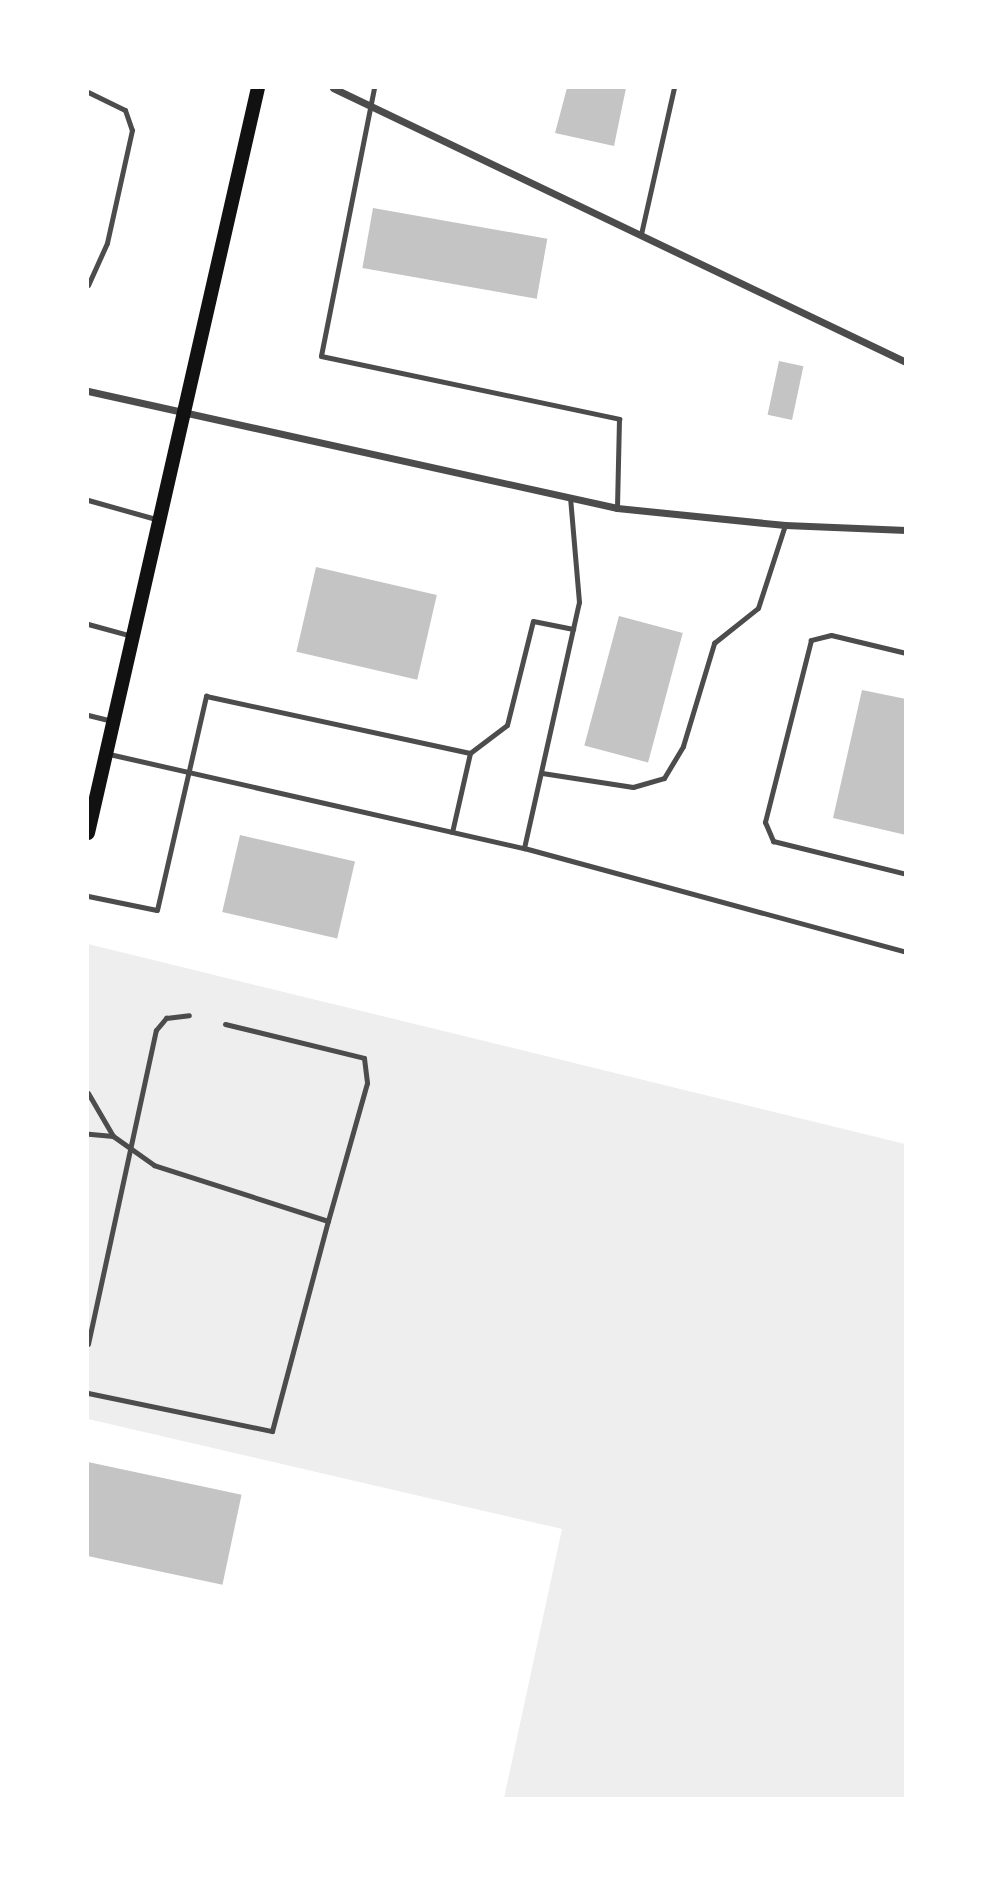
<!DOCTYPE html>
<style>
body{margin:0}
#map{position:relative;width:993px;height:1886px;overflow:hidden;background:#fff;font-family:Merriweather,serif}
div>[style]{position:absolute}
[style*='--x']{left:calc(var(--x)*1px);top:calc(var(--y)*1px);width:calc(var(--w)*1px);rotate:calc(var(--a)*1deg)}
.green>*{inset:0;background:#eee}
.building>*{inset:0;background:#c4c4c4;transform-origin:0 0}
.service>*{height:5px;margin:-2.5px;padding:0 2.5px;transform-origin:2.5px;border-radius:2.5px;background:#4c4c4c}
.minor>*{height:7px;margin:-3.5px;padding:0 3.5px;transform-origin:3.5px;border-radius:3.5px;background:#4c4c4c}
.secondary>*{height:14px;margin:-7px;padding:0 7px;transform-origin:7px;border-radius:7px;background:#111}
span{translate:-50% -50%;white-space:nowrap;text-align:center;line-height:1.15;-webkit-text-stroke:5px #fff;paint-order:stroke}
.frame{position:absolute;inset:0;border:89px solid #fff;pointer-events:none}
</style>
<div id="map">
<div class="green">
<i style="clip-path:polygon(88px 944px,905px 1144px,905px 1798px,504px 1798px,562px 1529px,88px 1419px)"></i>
</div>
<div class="building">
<i style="clip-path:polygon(567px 88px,626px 88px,614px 146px,555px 133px)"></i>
<i style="left:373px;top:208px;width:177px;height:61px;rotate:10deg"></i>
<i style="left:779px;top:361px;width:25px;height:55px;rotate:12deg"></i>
<i style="left:316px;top:567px;width:124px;height:87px;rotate:13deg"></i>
<i style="left:619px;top:616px;width:66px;height:134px;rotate:15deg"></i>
<i style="clip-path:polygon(862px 690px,906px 699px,906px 835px,833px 818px)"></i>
<i style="left:240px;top:835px;width:118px;height:79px;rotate:13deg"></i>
<i style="left:88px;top:1462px;width:157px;height:92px;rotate:12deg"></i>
</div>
<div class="service">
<i style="--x:374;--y:88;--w:273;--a:101.2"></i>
<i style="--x:321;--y:356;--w:305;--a:11.9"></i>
<i style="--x:619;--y:419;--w:89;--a:91.3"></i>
<i style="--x:88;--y:92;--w:41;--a:25.9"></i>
<i style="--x:125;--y:110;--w:21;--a:71"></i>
<i style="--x:132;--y:130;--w:116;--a:102.5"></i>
<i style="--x:107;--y:243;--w:46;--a:114.3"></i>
<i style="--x:641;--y:234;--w:150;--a:-77.3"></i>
<i style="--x:88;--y:500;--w:74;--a:15.7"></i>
<i style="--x:88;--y:624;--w:46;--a:15.3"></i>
<i style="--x:906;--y:653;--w:77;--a:-166.5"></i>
<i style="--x:831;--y:635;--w:21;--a:166"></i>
<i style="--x:811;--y:640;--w:188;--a:104.2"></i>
<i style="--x:765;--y:822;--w:21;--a:67"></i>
<i style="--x:773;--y:841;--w:137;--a:13.9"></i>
<i style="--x:88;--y:715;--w:25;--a:14"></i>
<i style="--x:470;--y:753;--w:46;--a:-37.1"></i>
<i style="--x:507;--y:725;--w:107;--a:-76"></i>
<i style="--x:533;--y:621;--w:41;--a:11.3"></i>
<i style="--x:109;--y:754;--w:426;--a:12.8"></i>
<i style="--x:524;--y:848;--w:396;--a:15.2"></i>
<i style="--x:542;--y:773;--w:92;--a:8.7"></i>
<i style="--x:633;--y:787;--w:32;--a:-16"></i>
<i style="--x:664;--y:778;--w:37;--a:-59"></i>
<i style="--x:683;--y:746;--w:108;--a:-73.2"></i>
<i style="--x:714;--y:643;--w:56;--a:-38.5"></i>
<i style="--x:758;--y:608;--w:87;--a:-72"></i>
<i style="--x:524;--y:848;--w:252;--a:-77.4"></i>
<i style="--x:579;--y:602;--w:105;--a:-94.9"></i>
<i style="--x:88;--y:896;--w:70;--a:11.5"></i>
<i style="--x:157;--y:910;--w:220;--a:-77.1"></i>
<i style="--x:206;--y:696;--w:270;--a:12.2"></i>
<i style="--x:470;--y:753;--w:81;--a:102.8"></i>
<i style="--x:225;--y:1024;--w:143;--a:13.7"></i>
<i style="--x:364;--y:1058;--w:25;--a:83"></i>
<i style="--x:367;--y:1083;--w:143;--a:105.8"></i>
<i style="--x:88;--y:1093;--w:50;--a:59.8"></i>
<i style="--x:113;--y:1136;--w:25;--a:-175"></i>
<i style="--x:88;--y:1344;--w:321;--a:-77.8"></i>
<i style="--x:156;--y:1030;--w:16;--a:-50"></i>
<i style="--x:166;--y:1018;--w:23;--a:-7"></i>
<i style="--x:88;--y:1393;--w:188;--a:11.7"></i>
<i style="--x:272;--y:1431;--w:217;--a:-75.1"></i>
<i style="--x:328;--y:1221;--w:183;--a:-162.2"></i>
<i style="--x:154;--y:1165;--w:50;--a:-144.7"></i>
</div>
<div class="minor">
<i style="--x:333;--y:88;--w:635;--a:25.56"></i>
<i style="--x:88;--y:391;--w:542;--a:12.47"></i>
<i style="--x:617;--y:508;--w:169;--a:5.8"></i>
<i style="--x:785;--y:525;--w:121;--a:2.4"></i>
</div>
<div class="secondary">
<i style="--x:88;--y:833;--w:764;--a:-77.15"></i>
</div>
<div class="frame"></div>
</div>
